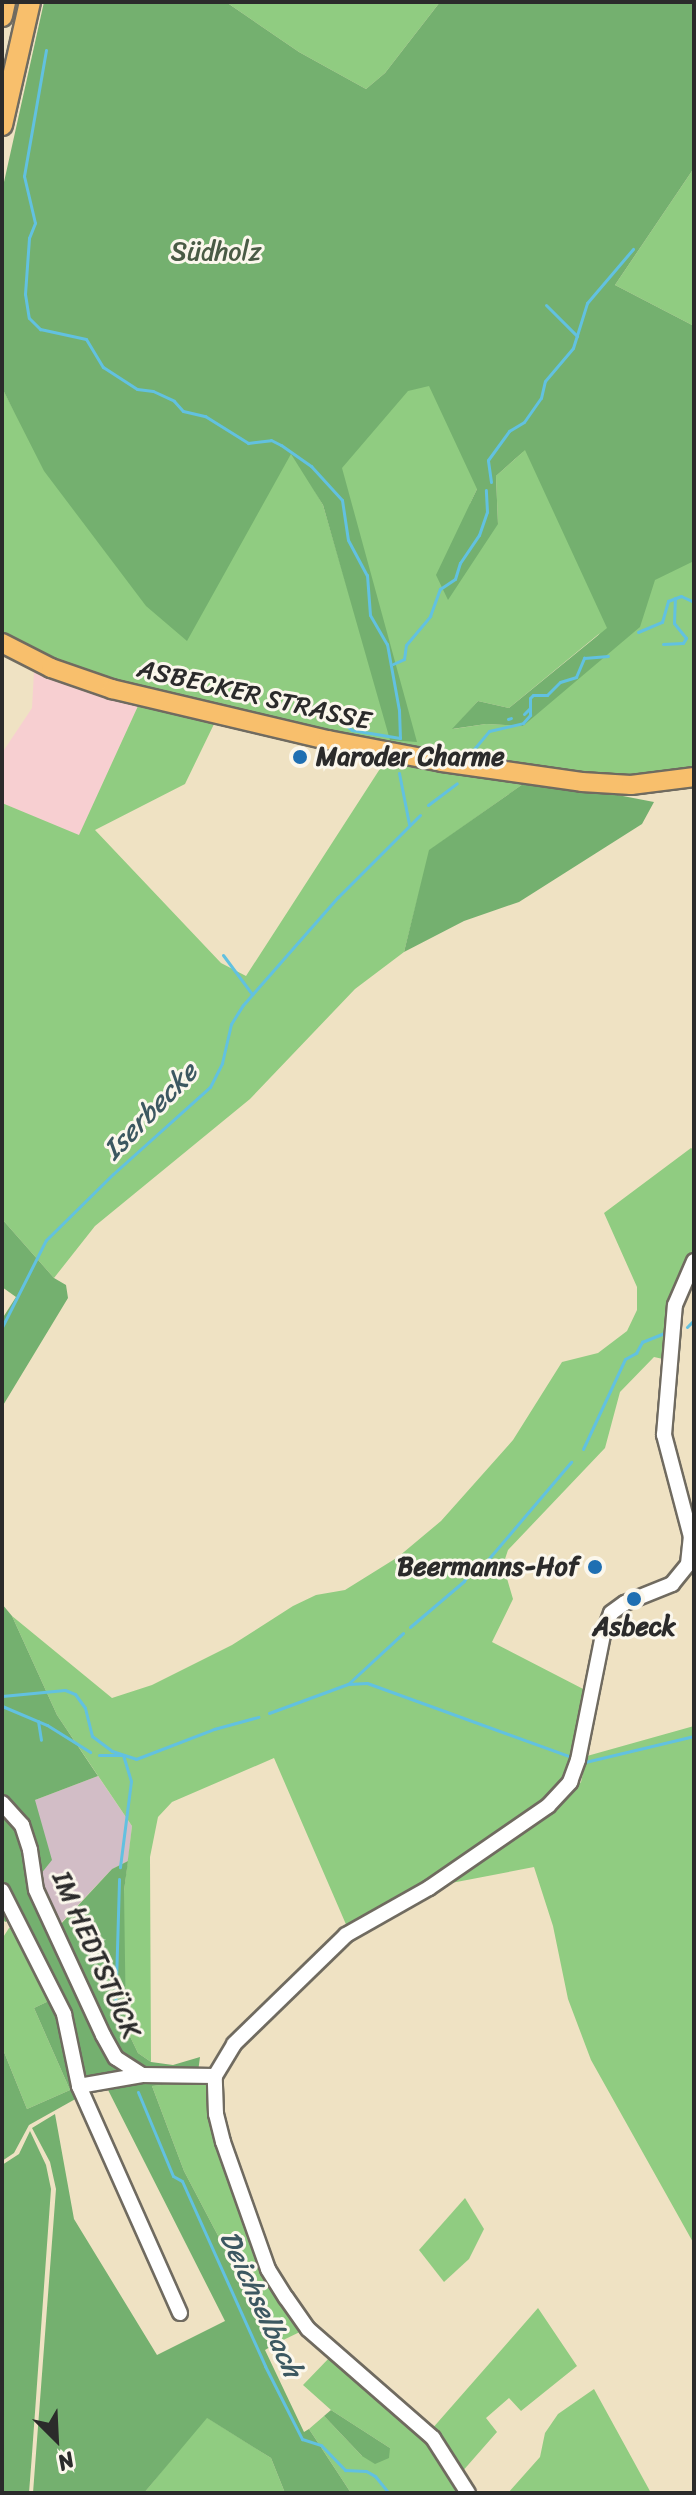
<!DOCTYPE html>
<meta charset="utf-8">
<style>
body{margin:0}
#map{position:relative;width:696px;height:2495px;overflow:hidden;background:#efe2c3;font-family:Sriracha,sans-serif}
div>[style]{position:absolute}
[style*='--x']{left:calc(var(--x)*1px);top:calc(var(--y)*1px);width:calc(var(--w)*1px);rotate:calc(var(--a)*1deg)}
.built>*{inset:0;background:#f7cfd1}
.industrial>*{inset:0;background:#d2bdc6}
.green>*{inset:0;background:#90cc81}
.forest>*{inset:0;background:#74b06f}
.stream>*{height:3px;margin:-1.5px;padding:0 1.5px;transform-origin:1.5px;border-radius:1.5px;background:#62c1e0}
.roads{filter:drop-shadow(2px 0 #706b60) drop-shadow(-2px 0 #706b60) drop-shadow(0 2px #706b60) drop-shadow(0 -2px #706b60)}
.minor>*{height:14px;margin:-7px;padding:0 7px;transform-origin:7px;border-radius:7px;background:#fff}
.major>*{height:18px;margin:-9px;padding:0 9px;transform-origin:9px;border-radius:9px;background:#f8bf6c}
.highway>*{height:20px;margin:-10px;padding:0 10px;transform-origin:10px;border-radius:10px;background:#f8bf6c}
.dots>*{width:22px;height:22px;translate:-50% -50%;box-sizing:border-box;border:4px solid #fbf7ec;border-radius:50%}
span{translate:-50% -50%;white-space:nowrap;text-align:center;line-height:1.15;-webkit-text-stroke:6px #fbf7ec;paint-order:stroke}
.park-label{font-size:26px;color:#495b45}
.street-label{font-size:26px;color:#2b2b2b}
.poi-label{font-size:26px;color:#2b2b2b;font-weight:700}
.left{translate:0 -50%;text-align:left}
.right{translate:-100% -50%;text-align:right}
.water-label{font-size:28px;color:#3c5861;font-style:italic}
.frame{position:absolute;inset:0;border:4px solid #2b2b2b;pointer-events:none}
.north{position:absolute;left:16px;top:2399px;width:80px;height:80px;-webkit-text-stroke:6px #fbf7ec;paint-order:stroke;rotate:156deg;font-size:22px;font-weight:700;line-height:32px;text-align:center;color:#2b2b2b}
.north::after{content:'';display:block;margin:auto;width:28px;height:36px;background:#2b2b2b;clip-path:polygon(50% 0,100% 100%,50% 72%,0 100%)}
</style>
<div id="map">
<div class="built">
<i style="clip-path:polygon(34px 671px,138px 706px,79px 836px,2px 803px,2px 753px,32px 708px)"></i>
</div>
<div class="industrial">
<i style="clip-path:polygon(98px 1776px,132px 1826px,128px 1861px,112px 1869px,58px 1926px,36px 1880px,35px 1800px)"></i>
</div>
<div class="green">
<i style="clip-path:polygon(226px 2px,440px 2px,385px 73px,366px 89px,299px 52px)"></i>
<i style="clip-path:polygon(694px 168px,694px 326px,615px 285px)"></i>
<i style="clip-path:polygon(evenodd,497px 228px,694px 344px,694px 771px,622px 779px,390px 745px,142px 689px,70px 667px,2px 637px,2px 388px,18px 418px,2px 291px,497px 228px,524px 451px,496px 476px,498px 524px,470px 504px,477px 489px,524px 451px,497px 228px,302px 469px,327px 492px,364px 645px,323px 505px,302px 469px,497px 228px,600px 633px,523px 726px,486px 724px,453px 729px,478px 701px,509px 708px,600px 633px)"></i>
<i style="clip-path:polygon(138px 706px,215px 722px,185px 784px,95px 830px,221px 963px,246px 976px,385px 761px,523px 784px,430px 850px,404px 952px,355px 989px,250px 1099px,95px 1226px,54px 1278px,2px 1219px,2px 803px,79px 835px)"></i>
<i style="clip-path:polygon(691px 1148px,694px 1150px,694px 1250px,688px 1258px,663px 1359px,654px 1357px,620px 1392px,605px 1448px,508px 1550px,503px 1565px,513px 1599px,492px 1642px,589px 1692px,572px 1761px,559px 1789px,498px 1840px,348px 1929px,274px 1758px,172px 1802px,158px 1817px,150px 1857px,151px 2062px,138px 2053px,126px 2028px,123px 2003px,124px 1891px,132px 1826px,57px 1715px,12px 1616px,112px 1698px,152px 1685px,232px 1645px,293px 1606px,316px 1595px,345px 1590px,398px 1557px,441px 1521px,513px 1440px,562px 1362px,598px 1353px,627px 1331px,637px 1310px,637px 1287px,604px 1213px)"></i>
<i style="clip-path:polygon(694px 1726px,694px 2244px,591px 2060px,568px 1999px,553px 1926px,534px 1867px,446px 1884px,554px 1812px,581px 1782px,587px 1756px)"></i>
<i style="clip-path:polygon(15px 1927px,55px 1998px,34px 2008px,70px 2090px,27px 2109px,2px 2047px,2px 1939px,9px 1928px)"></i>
<i style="clip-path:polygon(184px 2078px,203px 2078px,209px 2084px,252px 2238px,306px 2329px,275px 2344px,184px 2171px,152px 2086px,171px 2084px)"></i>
<i style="clip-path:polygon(465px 2198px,484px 2229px,469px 2259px,444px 2282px,419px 2250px)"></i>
<i style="clip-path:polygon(538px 2308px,577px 2366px,521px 2411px,509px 2398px,486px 2418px,497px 2432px,461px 2473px,431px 2430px)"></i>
<i style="clip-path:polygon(331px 2356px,424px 2435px,463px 2493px,351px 2493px,309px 2429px,324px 2416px,362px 2456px,390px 2448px,331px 2410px,303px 2385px)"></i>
<i style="clip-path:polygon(594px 2389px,651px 2493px,508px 2493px,540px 2457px,545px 2433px,558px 2414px)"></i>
<i style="clip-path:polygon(206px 2417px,271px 2458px,285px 2493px,144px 2493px)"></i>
</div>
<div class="forest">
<i style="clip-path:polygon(44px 2px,226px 2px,299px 52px,366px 89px,385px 73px,440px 2px,694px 2px,694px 168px,615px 285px,694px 326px,694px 561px,655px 580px,640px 627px,523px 726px,486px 724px,452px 729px,478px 701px,509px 708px,607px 628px,525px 450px,496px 476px,498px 524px,448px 600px,436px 575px,477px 489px,429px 386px,408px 391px,342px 468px,417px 742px,390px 740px,323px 505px,291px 454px,187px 641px,146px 606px,44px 471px,2px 388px,2px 191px)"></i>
<i style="clip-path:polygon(523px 784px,602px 792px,654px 802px,642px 824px,519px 902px,464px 921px,404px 952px,429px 850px)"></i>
<i style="clip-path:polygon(2px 1219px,54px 1278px,66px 1285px,68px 1298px,2px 1407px,2px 1319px,16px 1297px,2px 1287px)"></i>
<i style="clip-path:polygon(2px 1604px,12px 1616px,57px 1715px,98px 1776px,35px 1800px,52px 1860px,36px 1880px,59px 1926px,112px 1869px,128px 1861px,124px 1891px,126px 2028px,138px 2053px,151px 2062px,173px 2065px,200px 2057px,198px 2072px,88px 2076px,82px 2072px,66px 2011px,12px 1919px,5px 1922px,2px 1917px)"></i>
<i style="clip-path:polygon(55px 1998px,70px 2063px,68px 2073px,79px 2097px,29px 2125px,14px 2153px,2px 2161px,2px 2047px,27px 2109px,70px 2090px,34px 2008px)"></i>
<i style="clip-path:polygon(184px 2078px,171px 2084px,152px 2086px,184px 2171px,275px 2344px,265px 2350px,304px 2432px,309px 2429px,351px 2493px,285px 2493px,271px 2458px,207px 2418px,144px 2493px,33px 2493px,56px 2189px,50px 2162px,32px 2128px,55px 2114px,74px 2219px,157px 2355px,225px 2321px,104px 2082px)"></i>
<i style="clip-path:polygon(30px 2131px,46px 2165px,51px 2189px,32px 2454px,29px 2493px,2px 2493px,2px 2165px,19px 2154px)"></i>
<i style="clip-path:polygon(331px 2410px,390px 2448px,389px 2458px,375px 2464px,362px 2456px,324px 2416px)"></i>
</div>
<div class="stream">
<i style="--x:46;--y:50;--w:128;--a:99.9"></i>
<i style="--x:24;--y:176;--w:48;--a:76.8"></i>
<i style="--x:35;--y:223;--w:16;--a:112"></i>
<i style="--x:29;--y:238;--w:56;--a:94.1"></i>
<i style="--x:25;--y:294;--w:24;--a:81"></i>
<i style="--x:29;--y:318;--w:16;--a:45"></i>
<i style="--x:40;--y:329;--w:47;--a:12.3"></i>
<i style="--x:86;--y:339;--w:33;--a:59"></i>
<i style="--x:103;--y:367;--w:40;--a:32.9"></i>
<i style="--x:137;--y:389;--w:16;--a:7"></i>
<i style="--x:153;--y:391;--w:23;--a:25"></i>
<i style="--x:174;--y:401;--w:13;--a:48"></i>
<i style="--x:183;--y:411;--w:23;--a:13"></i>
<i style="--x:205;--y:416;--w:51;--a:32.1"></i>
<i style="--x:248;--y:443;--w:23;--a:-7"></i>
<i style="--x:271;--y:440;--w:11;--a:27"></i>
<i style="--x:281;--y:445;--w:37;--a:35"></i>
<i style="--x:311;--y:466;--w:46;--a:47.6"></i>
<i style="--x:342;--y:500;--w:40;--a:81.5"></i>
<i style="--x:348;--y:540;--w:40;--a:62"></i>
<i style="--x:367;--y:575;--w:40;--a:85.7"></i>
<i style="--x:370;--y:615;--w:34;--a:60"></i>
<i style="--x:387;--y:644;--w:67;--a:79.7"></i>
<i style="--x:399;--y:710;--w:28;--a:88"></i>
<i style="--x:400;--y:738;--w:49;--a:-170.5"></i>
<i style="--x:352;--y:730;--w:16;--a:-142"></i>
<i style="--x:546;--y:305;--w:44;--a:45"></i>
<i style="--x:491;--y:482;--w:22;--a:-98"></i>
<i style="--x:488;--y:460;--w:36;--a:-54"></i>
<i style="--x:509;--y:431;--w:17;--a:-31"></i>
<i style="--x:524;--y:422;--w:29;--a:-55"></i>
<i style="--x:541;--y:398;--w:17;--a:-77"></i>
<i style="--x:545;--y:381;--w:43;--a:-49.7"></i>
<i style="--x:573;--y:348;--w:47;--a:-72.7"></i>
<i style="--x:587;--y:303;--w:71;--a:-49.6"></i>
<i style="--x:638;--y:632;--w:26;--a:-23"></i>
<i style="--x:662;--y:622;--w:22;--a:-74"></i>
<i style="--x:668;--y:601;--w:14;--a:-21"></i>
<i style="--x:681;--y:596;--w:14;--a:25"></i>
<i style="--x:663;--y:644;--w:20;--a:-3"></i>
<i style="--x:683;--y:643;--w:6;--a:-59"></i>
<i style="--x:686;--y:638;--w:19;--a:-129"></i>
<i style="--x:674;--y:623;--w:25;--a:-88"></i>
<i style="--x:393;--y:664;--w:12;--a:-24"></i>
<i style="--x:404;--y:659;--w:14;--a:-82"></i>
<i style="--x:406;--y:645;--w:38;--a:-50"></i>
<i style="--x:430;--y:616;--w:29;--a:-70"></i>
<i style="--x:440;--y:589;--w:18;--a:-34"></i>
<i style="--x:455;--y:579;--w:17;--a:-73"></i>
<i style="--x:460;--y:563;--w:34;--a:-56"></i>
<i style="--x:479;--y:535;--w:24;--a:-71"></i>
<i style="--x:487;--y:512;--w:22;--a:-93"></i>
<i style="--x:524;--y:714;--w:8;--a:-45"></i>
<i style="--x:508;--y:719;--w:3;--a:-18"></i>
<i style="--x:474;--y:749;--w:23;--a:-50"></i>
<i style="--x:489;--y:731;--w:35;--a:-13"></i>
<i style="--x:523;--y:723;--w:11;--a:-49"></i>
<i style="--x:530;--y:715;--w:17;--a:-90"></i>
<i style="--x:530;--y:698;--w:4;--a:-45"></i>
<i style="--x:533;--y:695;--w:14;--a:0"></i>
<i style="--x:547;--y:695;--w:18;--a:-45"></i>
<i style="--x:560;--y:682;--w:17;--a:-17"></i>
<i style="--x:576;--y:677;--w:21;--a:-67"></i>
<i style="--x:584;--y:658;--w:24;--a:-5"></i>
<i style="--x:399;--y:773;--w:52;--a:78.9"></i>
<i style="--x:428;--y:805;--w:36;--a:-37"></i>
<i style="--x:223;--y:955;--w:49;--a:53.4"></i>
<i style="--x:2;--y:1327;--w:97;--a:-63.2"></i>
<i style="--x:46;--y:1240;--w:94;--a:-44.6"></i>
<i style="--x:113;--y:1174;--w:130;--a:-41.9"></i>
<i style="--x:210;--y:1087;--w:27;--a:-63"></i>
<i style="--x:222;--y:1063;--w:40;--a:-77"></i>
<i style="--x:231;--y:1024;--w:22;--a:-58"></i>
<i style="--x:243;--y:1005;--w:144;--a:-48.7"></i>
<i style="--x:338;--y:897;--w:116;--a:-45"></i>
<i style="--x:687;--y:1327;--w:10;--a:-45"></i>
<i style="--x:583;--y:1449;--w:99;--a:-65"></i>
<i style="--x:625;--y:1359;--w:13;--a:-29"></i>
<i style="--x:636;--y:1353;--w:13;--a:-61"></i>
<i style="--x:642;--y:1342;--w:24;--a:-22"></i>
<i style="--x:410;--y:1627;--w:71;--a:-40.4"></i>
<i style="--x:464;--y:1581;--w:13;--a:-58"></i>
<i style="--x:471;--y:1570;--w:16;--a:-27"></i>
<i style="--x:485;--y:1563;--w:133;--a:-49.6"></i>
<i style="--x:348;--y:1684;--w:19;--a:-3"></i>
<i style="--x:367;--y:1683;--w:217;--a:19.9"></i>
<i style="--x:2;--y:1696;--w:63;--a:-5.4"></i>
<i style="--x:65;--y:1690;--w:11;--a:22"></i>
<i style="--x:75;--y:1694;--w:17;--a:54"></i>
<i style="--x:85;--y:1708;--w:29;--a:76"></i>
<i style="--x:92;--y:1736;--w:25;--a:37"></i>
<i style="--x:112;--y:1751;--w:25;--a:18"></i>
<i style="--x:136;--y:1759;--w:84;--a:-21"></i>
<i style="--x:214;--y:1729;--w:46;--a:-15.3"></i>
<i style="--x:2;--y:1706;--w:49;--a:22.9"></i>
<i style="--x:47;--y:1725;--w:51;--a:32.1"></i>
<i style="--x:269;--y:1713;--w:84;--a:-20.2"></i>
<i style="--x:348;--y:1684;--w:75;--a:-42.8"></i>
<i style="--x:38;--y:1721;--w:19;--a:81"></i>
<i style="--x:99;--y:1755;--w:24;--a:0"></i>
<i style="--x:123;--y:1755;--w:27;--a:73"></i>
<i style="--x:131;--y:1781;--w:87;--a:97.3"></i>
<i style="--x:585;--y:1762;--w:112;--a:-13.4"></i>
<i style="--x:115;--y:2016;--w:137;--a:-88.3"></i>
<i style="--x:138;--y:2092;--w:91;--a:67.4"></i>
<i style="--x:173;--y:2176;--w:10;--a:29"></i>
<i style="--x:182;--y:2181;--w:203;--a:65.8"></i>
<i style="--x:265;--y:2366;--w:82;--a:63.1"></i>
<i style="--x:302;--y:2439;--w:20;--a:18"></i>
<i style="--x:321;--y:2445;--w:35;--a:46"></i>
<i style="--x:345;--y:2470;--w:21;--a:3"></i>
<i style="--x:366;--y:2471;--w:10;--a:29"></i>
<i style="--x:375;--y:2476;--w:22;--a:51"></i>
</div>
<div class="roads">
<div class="minor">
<i style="--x:2;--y:1803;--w:30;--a:48"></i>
<i style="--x:22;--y:1825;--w:26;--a:72"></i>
<i style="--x:30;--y:1850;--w:40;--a:81.5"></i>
<i style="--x:36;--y:1890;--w:160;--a:65.2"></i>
<i style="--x:103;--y:2035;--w:26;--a:61"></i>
<i style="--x:116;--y:2058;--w:31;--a:33"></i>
<i style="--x:2;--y:1891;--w:138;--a:63.2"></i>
<i style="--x:64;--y:2014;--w:74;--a:78.2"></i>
<i style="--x:180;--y:2313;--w:248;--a:-114"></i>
<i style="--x:79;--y:2086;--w:64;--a:-9.9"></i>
<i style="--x:142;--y:2075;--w:73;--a:0.8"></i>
<i style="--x:468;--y:2493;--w:65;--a:-122.5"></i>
<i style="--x:433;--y:2438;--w:166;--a:-138.9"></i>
<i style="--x:308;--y:2329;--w:38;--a:-125"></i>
<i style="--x:286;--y:2298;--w:34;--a:-122"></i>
<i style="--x:268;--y:2269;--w:135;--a:-109.5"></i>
<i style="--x:223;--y:2142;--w:29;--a:-104"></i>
<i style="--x:216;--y:2114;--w:38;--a:-92"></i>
<i style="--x:215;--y:2076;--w:37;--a:-59"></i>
<i style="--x:234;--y:2044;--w:156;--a:-44.2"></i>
<i style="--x:346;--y:1935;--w:95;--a:-29.5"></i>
<i style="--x:429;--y:1888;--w:145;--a:-34.6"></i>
<i style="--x:548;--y:1806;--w:33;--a:-47"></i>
<i style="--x:570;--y:1782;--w:23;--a:-70"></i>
<i style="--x:578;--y:1760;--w:127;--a:-78.7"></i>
<i style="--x:603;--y:1635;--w:23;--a:-70"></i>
<i style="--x:611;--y:1613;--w:17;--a:-36"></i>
<i style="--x:625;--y:1603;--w:51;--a:-22"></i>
<i style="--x:672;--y:1584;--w:26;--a:-51"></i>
<i style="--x:688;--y:1564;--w:27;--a:-84"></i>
<i style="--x:691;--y:1537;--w:106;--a:-104.8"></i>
<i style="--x:664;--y:1435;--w:130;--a:-85.2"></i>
<i style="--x:675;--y:1305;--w:48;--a:-66.6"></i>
</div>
<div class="major">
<i style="--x:2;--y:643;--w:55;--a:27"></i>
<i style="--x:51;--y:668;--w:65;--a:19"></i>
<i style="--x:112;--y:689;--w:222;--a:13.3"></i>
<i style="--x:328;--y:740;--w:116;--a:10.9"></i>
<i style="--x:442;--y:762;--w:141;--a:8.1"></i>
<i style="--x:582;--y:782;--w:49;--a:3.5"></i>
<i style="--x:631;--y:785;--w:64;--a:-7.2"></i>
</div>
<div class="highway">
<i style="--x:2;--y:16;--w:14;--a:-78"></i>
<i style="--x:2;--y:125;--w:126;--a:-77.2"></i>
</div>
</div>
<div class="dots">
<i style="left:300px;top:757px;background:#1f6fb2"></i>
<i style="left:595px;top:1567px;background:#1f6fb2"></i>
<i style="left:634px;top:1599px;background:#1f6fb2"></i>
</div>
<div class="park-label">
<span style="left:216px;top:252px">Südholz</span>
</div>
<div class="street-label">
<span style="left:254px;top:695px;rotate:13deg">ASBECKER STRASSE</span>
<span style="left:96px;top:1955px;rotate:66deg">IM HEDTSTÜCK</span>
</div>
<div class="poi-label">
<span class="left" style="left:316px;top:757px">Maroder Charme</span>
<span class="right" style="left:579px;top:1567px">Beermanns-Hof</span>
<span style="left:634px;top:1627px">Asbeck</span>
</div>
<div class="water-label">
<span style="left:150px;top:1111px;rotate:-46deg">Iserbecke</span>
<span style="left:261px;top:2304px;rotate:65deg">Deichselbach</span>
</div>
<div class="frame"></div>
<div class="north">N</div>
</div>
